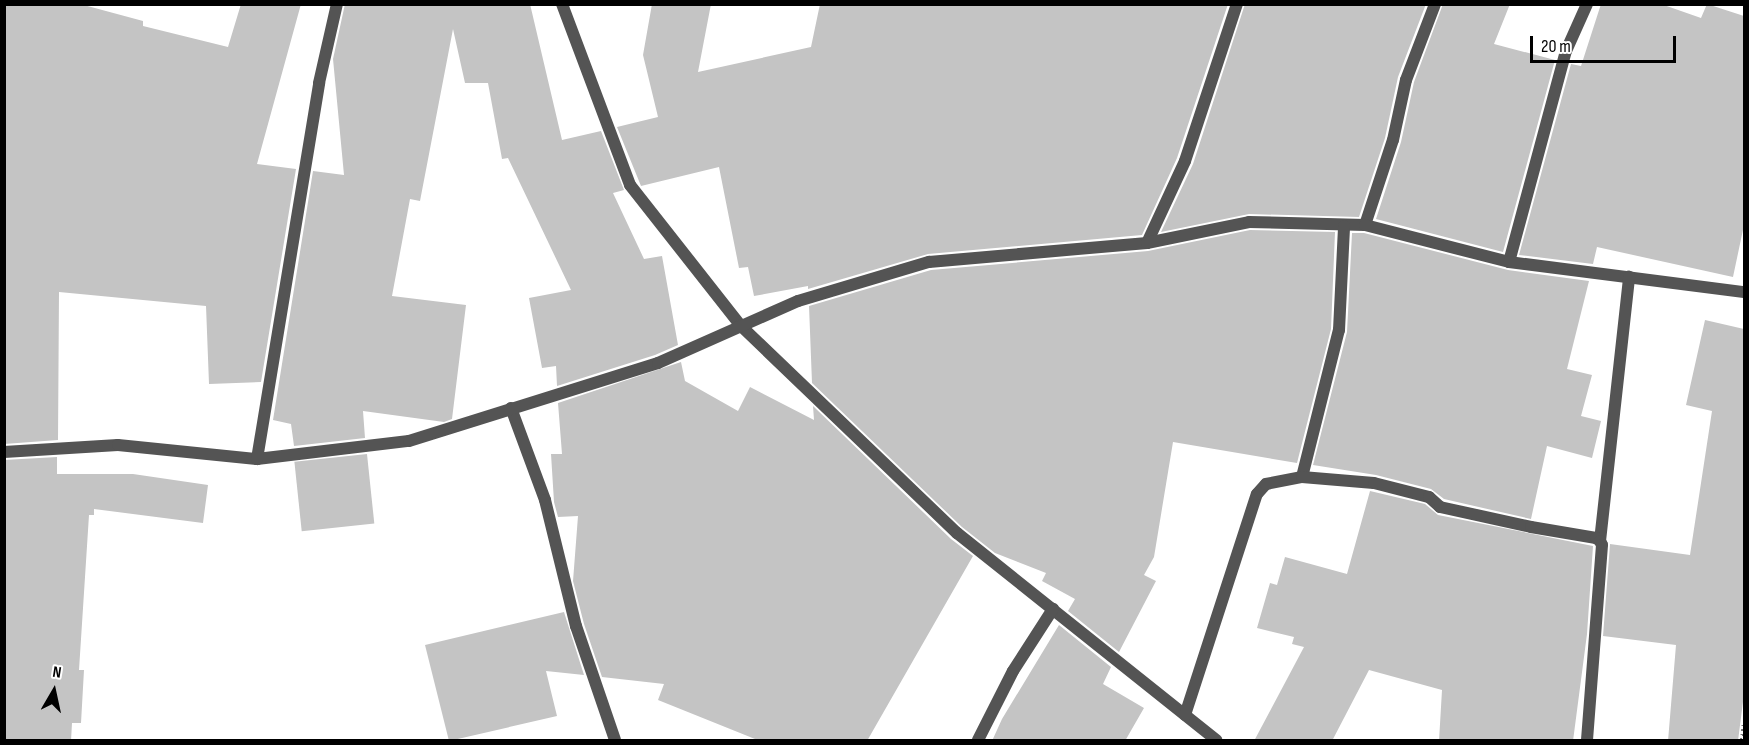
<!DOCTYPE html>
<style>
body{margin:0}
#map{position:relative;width:1749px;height:745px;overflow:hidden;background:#fff;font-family:"Sofia Sans Condensed",sans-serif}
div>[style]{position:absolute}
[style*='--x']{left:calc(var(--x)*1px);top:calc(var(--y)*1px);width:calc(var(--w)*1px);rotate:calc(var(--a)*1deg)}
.building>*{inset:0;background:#c4c4c4;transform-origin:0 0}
.path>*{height:4px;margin-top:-2px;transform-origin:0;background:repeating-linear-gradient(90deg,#767676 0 1.5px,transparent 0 4.5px)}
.street>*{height:12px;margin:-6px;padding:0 6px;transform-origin:6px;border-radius:6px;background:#545454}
span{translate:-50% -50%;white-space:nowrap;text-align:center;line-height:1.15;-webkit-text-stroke:4.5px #fff;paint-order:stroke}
.frame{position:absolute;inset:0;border:6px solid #000;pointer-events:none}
.north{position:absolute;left:24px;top:661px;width:60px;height:60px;-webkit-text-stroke:4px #fff;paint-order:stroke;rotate:9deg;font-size:16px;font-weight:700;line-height:24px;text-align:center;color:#000}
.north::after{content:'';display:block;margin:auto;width:21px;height:27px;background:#000;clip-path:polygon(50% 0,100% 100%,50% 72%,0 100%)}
.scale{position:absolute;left:1530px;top:36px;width:146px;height:27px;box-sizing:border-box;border:3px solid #000;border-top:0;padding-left:8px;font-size:18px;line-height:21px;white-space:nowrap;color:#000;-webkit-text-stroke:4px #fff;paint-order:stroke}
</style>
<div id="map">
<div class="building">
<i style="clip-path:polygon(4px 4px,80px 4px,143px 21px,143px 26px,228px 47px,241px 4px,301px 4px,257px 164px,296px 169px,261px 382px,209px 384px,206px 306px,59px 292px,58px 440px,4px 444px)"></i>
<i style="clip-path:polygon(345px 4px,530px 4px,562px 140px,601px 131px,624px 190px,613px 193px,644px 259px,662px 256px,678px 345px,655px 355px,557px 386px,556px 366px,542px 368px,529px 298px,571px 290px,508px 158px,502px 159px,488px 83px,465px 83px,453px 29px,420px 201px,410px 199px,392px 296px,466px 305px,452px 419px,444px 422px,363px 411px,365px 438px,294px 446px,291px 424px,273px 420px,313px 171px,344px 175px,333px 59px)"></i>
<i style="clip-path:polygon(652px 4px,711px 4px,698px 72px,811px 47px,820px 4px,1228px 4px,1177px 158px,1142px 235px,928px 254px,808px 289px,808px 286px,754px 296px,748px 267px,739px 268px,719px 167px,641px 186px,617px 127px,658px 117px,643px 55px)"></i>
<i style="clip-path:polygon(1245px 4px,1426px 4px,1398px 77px,1385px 138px,1359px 217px,1249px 214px,1161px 232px,1193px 164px)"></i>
<i style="clip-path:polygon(1443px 4px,1510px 4px,1494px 44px,1555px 60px,1503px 252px,1376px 219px,1401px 142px,1414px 82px)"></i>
<i style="clip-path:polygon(1601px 4px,1661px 4px,1701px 18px,1707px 4px,1744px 16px,1744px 225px,1733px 277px,1597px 247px,1593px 264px,1519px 255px,1571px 64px,1581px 66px)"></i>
<i style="clip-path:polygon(1250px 230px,1335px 232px,1331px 329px,1297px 463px,1173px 442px,1154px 557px,1144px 575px,1156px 581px,1119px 652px,1068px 611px,1075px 599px,1042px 581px,1046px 573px,995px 553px,962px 527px,812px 383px,809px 306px,931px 270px,1148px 251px)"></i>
<i style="clip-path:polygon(1352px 233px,1364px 233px,1508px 270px,1589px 281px,1567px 369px,1592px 375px,1581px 416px,1601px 421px,1592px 458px,1547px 446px,1531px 519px,1444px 499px,1431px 489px,1376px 475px,1313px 465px,1347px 332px)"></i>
<i style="clip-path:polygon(1705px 320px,1744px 329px,1744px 694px,1738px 741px,1668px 741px,1676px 645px,1603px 636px,1610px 544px,1690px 555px,1712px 411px,1686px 405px)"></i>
<i style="clip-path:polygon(681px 362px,685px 381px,738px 411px,750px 387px,814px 420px,813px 406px,951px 539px,973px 556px,867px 741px,760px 741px,658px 700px,664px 684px,602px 677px,584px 624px,573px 581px,578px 516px,558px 517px,554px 502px,551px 454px,562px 454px,558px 403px)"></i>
<i style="left:367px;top:454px;width:70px;height:73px;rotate:84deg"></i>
<i style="clip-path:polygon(57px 457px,57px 474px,133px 474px,208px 485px,203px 523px,94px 509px,94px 515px,89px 515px,79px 670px,84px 670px,81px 723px,72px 723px,71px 741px,4px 741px,4px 460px)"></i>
<i style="clip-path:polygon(1370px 491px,1425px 504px,1438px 515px,1593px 546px,1587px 634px,1573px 741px,1439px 741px,1442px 690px,1369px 670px,1332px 741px,1254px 741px,1304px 647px,1292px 644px,1294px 637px,1257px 628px,1270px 583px,1277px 585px,1285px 557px,1347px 574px)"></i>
<i style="clip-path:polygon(564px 612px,584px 675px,546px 671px,557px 716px,449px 741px,425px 645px)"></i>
<i style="clip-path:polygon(1059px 625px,1111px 667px,1103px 684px,1144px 708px,1125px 741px,992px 741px,1002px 719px)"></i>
</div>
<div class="path">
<i style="--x:1742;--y:740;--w:18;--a:-84"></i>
</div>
<div class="street">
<i style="--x:562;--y:4;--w:193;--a:69.4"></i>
<i style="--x:630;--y:185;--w:178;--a:51.8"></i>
<i style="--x:740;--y:325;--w:301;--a:43.8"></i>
<i style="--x:957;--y:533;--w:332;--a:38.6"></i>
<i style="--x:1365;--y:225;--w:89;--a:-71.8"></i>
<i style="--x:1393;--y:140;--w:61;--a:-77.8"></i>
<i style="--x:1406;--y:80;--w:81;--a:-69.1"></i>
<i style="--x:1147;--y:243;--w:90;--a:-65.1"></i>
<i style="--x:1185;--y:161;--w:165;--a:-71.7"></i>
<i style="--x:1509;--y:262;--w:219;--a:-74.9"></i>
<i style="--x:1566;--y:51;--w:51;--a:-65.9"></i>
<i style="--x:511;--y:408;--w:98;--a:69.7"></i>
<i style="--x:545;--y:500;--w:130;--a:76.2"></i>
<i style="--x:576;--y:626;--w:120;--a:71.1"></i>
<i style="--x:4;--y:452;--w:114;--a:-3.5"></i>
<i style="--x:118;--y:445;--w:140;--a:5.8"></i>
<i style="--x:257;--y:459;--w:153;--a:-6.8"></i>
<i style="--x:409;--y:441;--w:261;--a:-17.4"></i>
<i style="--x:658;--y:363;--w:153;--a:-23.9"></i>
<i style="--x:798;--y:301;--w:137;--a:-16.6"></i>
<i style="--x:929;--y:262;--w:219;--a:-5"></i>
<i style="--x:1147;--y:243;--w:104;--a:-11.6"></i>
<i style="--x:1249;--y:222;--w:116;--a:1.5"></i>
<i style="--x:1365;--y:225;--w:149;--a:14.4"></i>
<i style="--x:1509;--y:262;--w:237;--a:7.3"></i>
<i style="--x:257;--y:459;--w:381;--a:-80.6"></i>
<i style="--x:319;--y:83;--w:81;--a:-77.2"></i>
<i style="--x:1302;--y:477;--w:152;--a:-75.9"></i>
<i style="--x:1339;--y:330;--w:104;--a:-87.2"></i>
<i style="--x:1600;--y:541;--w:266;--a:-83.7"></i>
<i style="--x:1185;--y:715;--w:232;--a:-72"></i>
<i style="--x:1257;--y:494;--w:13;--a:-48"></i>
<i style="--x:1266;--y:484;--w:37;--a:-11"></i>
<i style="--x:1302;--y:477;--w:72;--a:4.8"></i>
<i style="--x:1374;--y:483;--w:57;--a:14.3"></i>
<i style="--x:1429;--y:497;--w:15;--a:42"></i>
<i style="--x:1440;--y:507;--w:93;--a:12.4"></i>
<i style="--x:1531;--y:527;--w:66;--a:9.6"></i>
<i style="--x:1596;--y:538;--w:5;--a:37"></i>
<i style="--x:1600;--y:541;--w:4;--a:63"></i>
<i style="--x:1602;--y:545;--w:196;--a:94.4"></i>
<i style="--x:978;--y:740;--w:77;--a:-63.1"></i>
<i style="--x:1013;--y:671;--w:74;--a:-57.2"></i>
</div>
<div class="frame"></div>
<div class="north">N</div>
<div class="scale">20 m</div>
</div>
